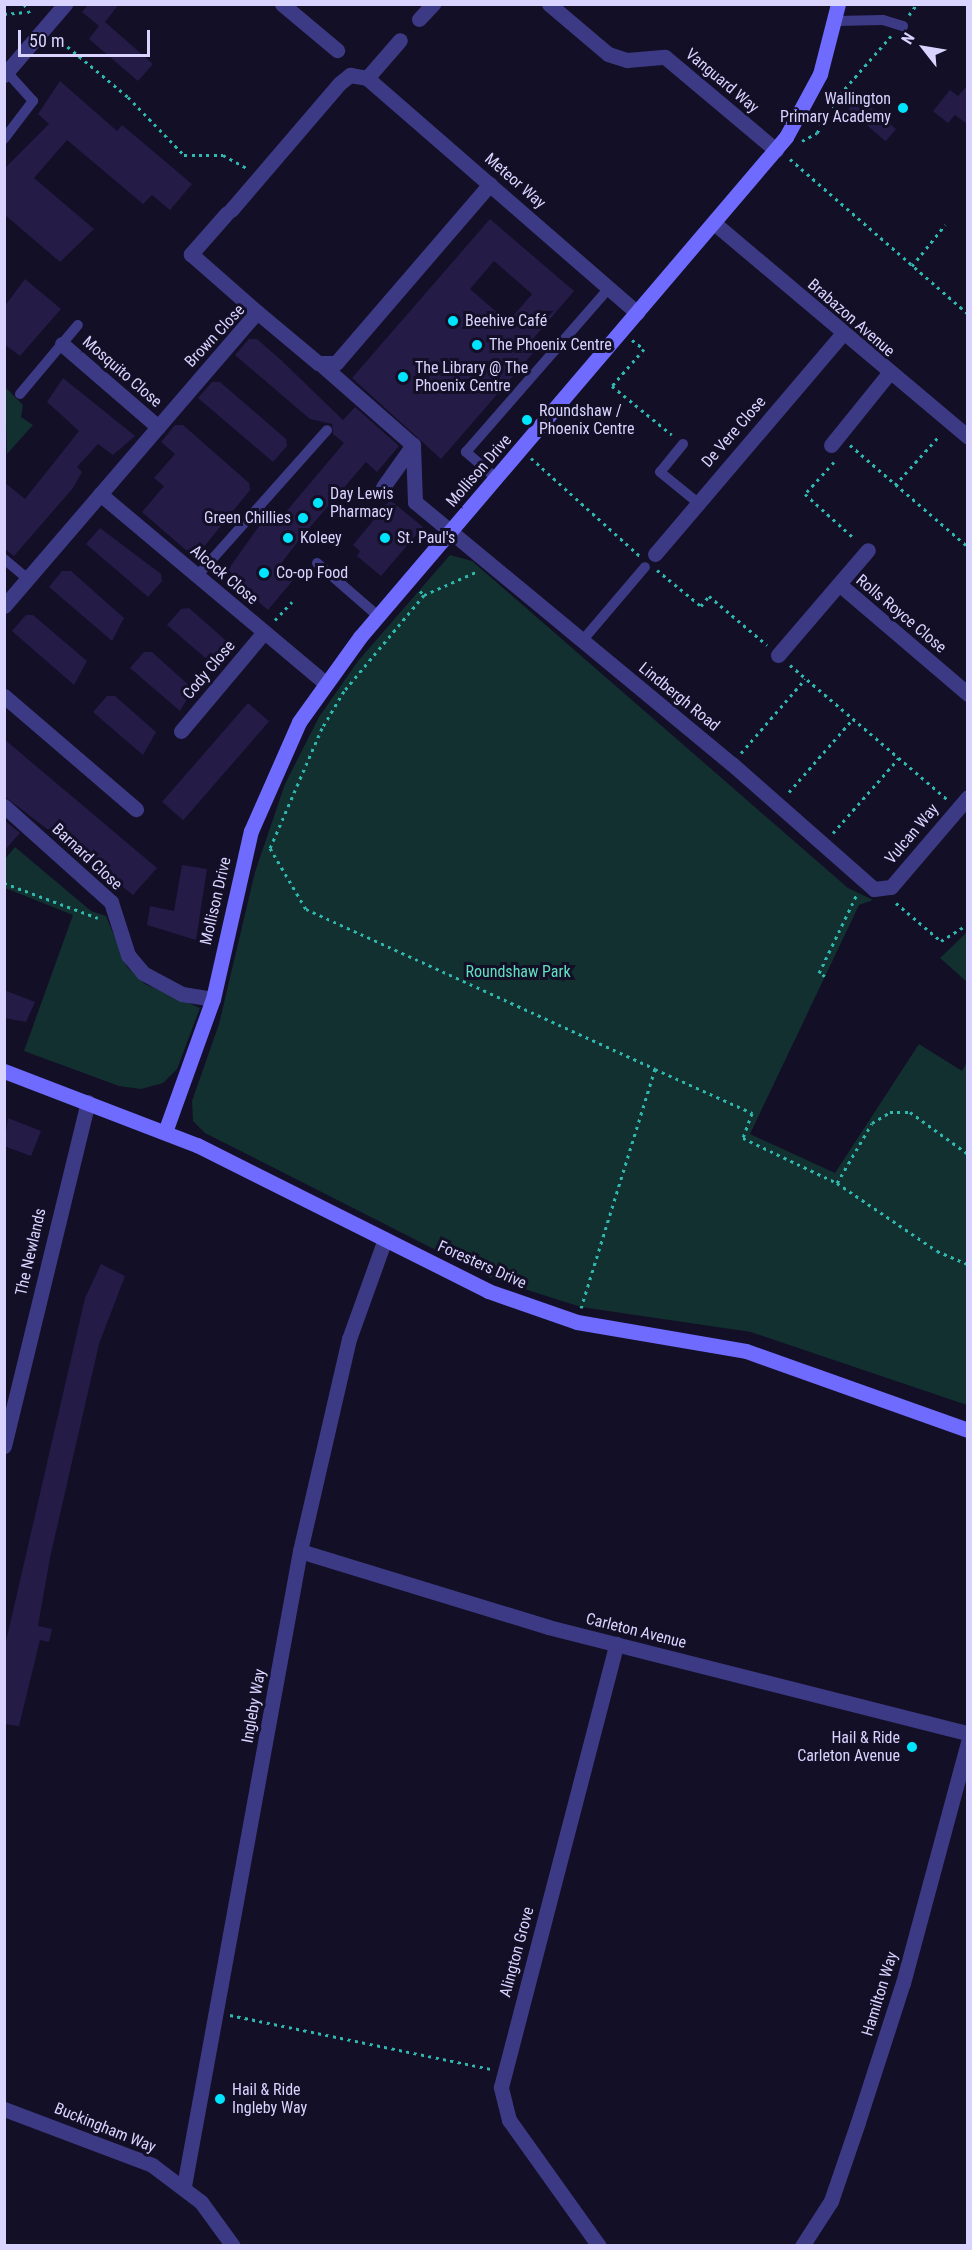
<!DOCTYPE html>
<meta charset="utf-8">
<style>
body{margin:0}
#map{position:relative;width:972px;height:2250px;overflow:hidden;background:#130f26;font-family:"Roboto Condensed",sans-serif}
div>[style]{position:absolute}
[style*='--x']{left:calc(var(--x)*1px);top:calc(var(--y)*1px);width:calc(var(--w)*1px);rotate:calc(var(--a)*1deg)}
.green>*{inset:0;background:#12302f}
.building>*{inset:0;background:#241b47;transform-origin:0 0}
.path>*{height:3px;margin-top:-1.5px;transform-origin:0;background:repeating-linear-gradient(90deg,#2fb8b0 0 3px,transparent 0 7.5px)}
.lane>*{height:10px;margin:-5px;padding:0 5px;transform-origin:5px;border-radius:5px;background:#3d3a85}
.street>*{height:15px;margin:-7.5px;padding:0 7.5px;transform-origin:7.5px;border-radius:7.5px;background:#3d3a85}
.secondary>*{height:15px;margin:-7.5px;padding:0 7.5px;transform-origin:7.5px;border-radius:7.5px;background:#6f6bff}
.dots>*{width:16px;height:16px;translate:-50% -50%;box-sizing:border-box;border:3px solid #130f26;border-radius:50%}
span{translate:-50% -50%;white-space:nowrap;text-align:center;line-height:1.15;-webkit-text-stroke:6px #130f26;paint-order:stroke}
.street-label{font-size:16px;color:#d9d4ff}
.poi-label{font-size:16px;color:#d9d4ff}
.right{translate:-100% -50%;text-align:right}
.left{translate:0 -50%;text-align:left}
.park-label{font-size:16px;color:#5fe0c0}
.frame{position:absolute;inset:0;border:6px solid #d9d4ff;pointer-events:none}
.north{position:absolute;left:894px;top:18px;width:60px;height:60px;-webkit-text-stroke:4px #130f26;paint-order:stroke;rotate:301deg;font-size:16px;font-weight:700;line-height:24px;text-align:center;color:#d9d4ff}
.north::after{content:'';display:block;margin:auto;width:21px;height:27px;background:#d9d4ff;clip-path:polygon(50% 0,100% 100%,50% 72%,0 100%)}
.scale{position:absolute;left:18px;top:30px;width:132px;height:27px;box-sizing:border-box;border:3px solid #d9d4ff;border-top:0;padding-left:8px;font-size:18px;line-height:21px;white-space:nowrap;color:#d9d4ff;-webkit-text-stroke:4px #130f26;paint-order:stroke}
</style>
<div id="map">
<div class="green">
<i style="clip-path:polygon(5px 387px,23px 405px,21px 417px,33px 425px,7px 454px)"></i>
<i style="clip-path:polygon(450px 555px,472px 561px,848px 888px,873px 900px,859px 905px,750px 1134px,835px 1173px,919px 1044px,962px 1071px,967px 1062px,967px 1405px,751px 1332px,581px 1307px,493px 1279px,205px 1133px,193px 1121px,192px 1101px,219px 1024px,255px 872px,285px 784px,319px 717px,358px 661px)"></i>
<i style="clip-path:polygon(15px 847px,91px 911px,106px 916px,127px 967px,145px 984px,200px 1008px,177px 1069px,163px 1083px,141px 1089px,119px 1086px,24px 1051px,73px 915px,5px 888px,5px 859px)"></i>
<i style="clip-path:polygon(967px 932px,967px 982px,940px 958px)"></i>
</div>
<div class="building">
<i style="clip-path:polygon(89px 4px,119px 4px,105px 22px,153px 64px,138px 81px,89px 39px,99px 26px,82px 12px)"></i>
<i style="clip-path:polygon(60px 81px,117px 131px,122px 125px,192px 184px,170px 210px,152px 195px,143px 204px,67px 140px,34px 178px,94px 229px,60px 262px,4px 214px,4px 169px,49px 124px,38px 114px)"></i>
<i style="clip-path:polygon(968px 85px,968px 125px,955px 115px,948px 123px,933px 111px,950px 90px,958px 96px)"></i>
<i style="left:859px;top:97px;width:49px;height:16px;rotate:41deg"></i>
<i style="clip-path:polygon(evenodd,490px 219px,574px 291px,527px 346px,534px 352px,441px 459px,352px 378px,490px 219px,494px 261px,532px 294px,508px 322px,470px 289px,494px 261px)"></i>
<i style="clip-path:polygon(25px 279px,61px 309px,20px 356px,4px 344px,4px 307px)"></i>
<i style="clip-path:polygon(249px 339px,257px 339px,281px 360px,343px 420px,355px 407px,399px 446px,377px 472px,366px 462px,299px 540px,279px 566px,294px 579px,268px 610px,225px 574px,269px 512px,279px 520px,344px 443px,333px 434px,332px 424px,310px 419px,235px 355px)"></i>
<i style="clip-path:polygon(63px 378px,135px 436px,113px 455px,98px 444px,77px 467px,82px 472px,73px 488px,14px 556px,4px 548px,4px 482px,25px 499px,79px 431px,47px 402px)"></i>
<i style="clip-path:polygon(212px 382px,220px 382px,286px 439px,287px 446px,273px 462px,198px 398px)"></i>
<i style="clip-path:polygon(175px 425px,183px 425px,249px 483px,250px 490px,195px 558px,142px 512px,164px 486px,154px 478px,175px 454px,161px 442px)"></i>
<i style="clip-path:polygon(390px 500px,423px 527px,381px 576px,357px 556px,360px 551px,353px 545px)"></i>
<i style="clip-path:polygon(100px 528px,161px 574px,162px 581px,148px 597px,86px 544px)"></i>
<i style="clip-path:polygon(62px 571px,71px 571px,124px 618px,112px 641px,49px 587px)"></i>
<i style="clip-path:polygon(189px 608px,231px 645px,217px 668px,167px 625px,181px 609px)"></i>
<i style="clip-path:polygon(26px 615px,33px 615px,87px 661px,74px 685px,12px 631px)"></i>
<i style="clip-path:polygon(144px 652px,152px 652px,193px 689px,180px 711px,130px 668px)"></i>
<i style="clip-path:polygon(107px 696px,115px 696px,156px 732px,143px 755px,93px 712px)"></i>
<i style="left:248px;top:703px;width:28px;height:131px;rotate:41deg"></i>
<i style="clip-path:polygon(4px 739px,157px 868px,133px 895px,4px 796px)"></i>
<i style="clip-path:polygon(4px 820px,20px 833px,4px 851px)"></i>
<i style="clip-path:polygon(182px 865px,207px 869px,196px 940px,147px 925px,150px 906px,174px 911px)"></i>
<i style="clip-path:polygon(4px 990px,35px 1002px,26px 1022px,4px 1018px)"></i>
<i style="clip-path:polygon(8px 1118px,41px 1131px,31px 1156px,4px 1146px)"></i>
<i style="clip-path:polygon(101px 1264px,125px 1276px,99px 1344px,50px 1558px,38px 1626px,52px 1629px,49px 1642px,40px 1640px,19px 1726px,4px 1724px,4px 1650px,85px 1298px)"></i>
</div>
<div class="path">
<i style="--x:24;--y:4;--w:15;--a:58"></i>
<i style="--x:4;--y:14;--w:22;--a:-5"></i>
<i style="--x:909;--y:15;--w:14;--a:-54"></i>
<i style="--x:56;--y:37;--w:94;--a:39.8"></i>
<i style="--x:128;--y:97;--w:81;--a:46"></i>
<i style="--x:184;--y:155;--w:39;--a:0"></i>
<i style="--x:223;--y:155;--w:29;--a:29"></i>
<i style="--x:802;--y:141;--w:17;--a:-28"></i>
<i style="--x:817;--y:133;--w:38;--a:-61"></i>
<i style="--x:835;--y:100;--w:85;--a:-48.8"></i>
<i style="--x:790;--y:159;--w:236;--a:41"></i>
<i style="--x:912;--y:266;--w:53;--a:-51.2"></i>
<i style="--x:632;--y:340;--w:15;--a:37"></i>
<i style="--x:644;--y:349;--w:49;--a:130.9"></i>
<i style="--x:612;--y:386;--w:77;--a:39.2"></i>
<i style="--x:850;--y:445;--w:156;--a:40.8"></i>
<i style="--x:531;--y:458;--w:147;--a:42"></i>
<i style="--x:834;--y:462;--w:43;--a:132.2"></i>
<i style="--x:805;--y:494;--w:67;--a:42"></i>
<i style="--x:895;--y:485;--w:67;--a:-48"></i>
<i style="--x:657;--y:570;--w:57;--a:39.3"></i>
<i style="--x:701;--y:606;--w:13;--a:-51"></i>
<i style="--x:709;--y:596;--w:76;--a:40.2"></i>
<i style="--x:420;--y:591;--w:6;--a:45"></i>
<i style="--x:424;--y:595;--w:125;--a:129.8"></i>
<i style="--x:344;--y:691;--w:43;--a:120.7"></i>
<i style="--x:322;--y:728;--w:131;--a:113.4"></i>
<i style="--x:270;--y:848;--w:71;--a:59.5"></i>
<i style="--x:306;--y:909;--w:384;--a:24.6"></i>
<i style="--x:655;--y:1069;--w:250;--a:107.2"></i>
<i style="--x:424;--y:595;--w:57;--a:-23.9"></i>
<i style="--x:275;--y:620;--w:25;--a:-47"></i>
<i style="--x:790;--y:665;--w:206;--a:40.5"></i>
<i style="--x:741;--y:753;--w:98;--a:-49.1"></i>
<i style="--x:789;--y:792;--w:97;--a:-48.8"></i>
<i style="--x:833;--y:833;--w:100;--a:-48.7"></i>
<i style="--x:4;--y:883;--w:100;--a:20.4"></i>
<i style="--x:896;--y:903;--w:59;--a:40.2"></i>
<i style="--x:941;--y:941;--w:32;--a:-32"></i>
<i style="--x:825;--y:976;--w:7;--a:-153"></i>
<i style="--x:819;--y:973;--w:88;--a:-64.3"></i>
<i style="--x:655;--y:1069;--w:107;--a:24.4"></i>
<i style="--x:752;--y:1113;--w:27;--a:110"></i>
<i style="--x:743;--y:1138;--w:104;--a:25.6"></i>
<i style="--x:837;--y:1183;--w:69;--a:-59.7"></i>
<i style="--x:872;--y:1123;--w:21;--a:-31"></i>
<i style="--x:890;--y:1112;--w:20;--a:0"></i>
<i style="--x:910;--y:1112;--w:72;--a:35.9"></i>
<i style="--x:837;--y:1183;--w:121;--a:34.2"></i>
<i style="--x:937;--y:1251;--w:34;--a:23"></i>
<i style="--x:230;--y:2015;--w:267;--a:11.7"></i>
</div>
<div class="lane">
<i style="--x:836;--y:21;--w:47;--a:-1.2"></i>
<i style="--x:883;--y:20;--w:21;--a:17"></i>
<i style="--x:4;--y:139;--w:48;--a:-52.7"></i>
<i style="--x:33;--y:101;--w:39;--a:-132"></i>
<i style="--x:20;--y:394;--w:90;--a:-50"></i>
<i style="--x:683;--y:444;--w:36;--a:129"></i>
<i style="--x:660;--y:472;--w:49;--a:39.2"></i>
<i style="--x:496;--y:478;--w:40;--a:-139"></i>
<i style="--x:466;--y:452;--w:218;--a:-48.9"></i>
<i style="--x:4;--y:559;--w:31;--a:40"></i>
<i style="--x:317;--y:563;--w:81;--a:41"></i>
<i style="--x:198;--y:575;--w:194;--a:-48.3"></i>
<i style="--x:582;--y:641;--w:97;--a:-49.6"></i>
</div>
<div class="street">
<i style="--x:282;--y:4;--w:72;--a:39.9"></i>
<i style="--x:549;--y:4;--w:77;--a:40.3"></i>
<i style="--x:608;--y:54;--w:20;--a:18"></i>
<i style="--x:627;--y:60;--w:38;--a:-5"></i>
<i style="--x:665;--y:57;--w:145;--a:40"></i>
<i style="--x:419;--y:19;--w:21;--a:-47"></i>
<i style="--x:4;--y:75;--w:94;--a:-49.3"></i>
<i style="--x:367;--y:78;--w:358;--a:41"></i>
<i style="--x:231;--y:210;--w:167;--a:-49.4"></i>
<i style="--x:340;--y:83;--w:13;--a:-39"></i>
<i style="--x:350;--y:75;--w:17;--a:10"></i>
<i style="--x:367;--y:78;--w:50;--a:-49"></i>
<i style="--x:227;--y:213;--w:55;--a:131.3"></i>
<i style="--x:191;--y:254;--w:88;--a:41.3"></i>
<i style="--x:714;--y:223;--w:332;--a:40.1"></i>
<i style="--x:62;--y:344;--w:127;--a:40.8"></i>
<i style="--x:323;--y:366;--w:120;--a:41.3"></i>
<i style="--x:413;--y:445;--w:57;--a:88"></i>
<i style="--x:415;--y:502;--w:411;--a:39.6"></i>
<i style="--x:732;--y:764;--w:189;--a:41.4"></i>
<i style="--x:874;--y:889;--w:17;--a:-7"></i>
<i style="--x:891;--y:887;--w:118;--a:-49.5"></i>
<i style="--x:831;--y:445;--w:92;--a:-51.1"></i>
<i style="--x:383;--y:487;--w:52;--a:-54.5"></i>
<i style="--x:100;--y:494;--w:294;--a:40"></i>
<i style="--x:655;--y:554;--w:289;--a:-49.6"></i>
<i style="--x:839;--y:584;--w:170;--a:40.5"></i>
<i style="--x:4;--y:606;--w:388;--a:-49.3"></i>
<i style="--x:257;--y:312;--w:80;--a:39.9"></i>
<i style="--x:318;--y:363;--w:18;--a:0"></i>
<i style="--x:336;--y:363;--w:236;--a:-49.3"></i>
<i style="--x:778;--y:655;--w:138;--a:-49.4"></i>
<i style="--x:4;--y:696;--w:174;--a:40.6"></i>
<i style="--x:181;--y:731;--w:129;--a:-50"></i>
<i style="--x:4;--y:806;--w:144;--a:41.9"></i>
<i style="--x:111;--y:902;--w:56;--a:72.2"></i>
<i style="--x:128;--y:955;--w:23;--a:50"></i>
<i style="--x:143;--y:973;--w:44;--a:28.3"></i>
<i style="--x:182;--y:994;--w:31;--a:9"></i>
<i style="--x:4;--y:1446;--w:354;--a:-76.3"></i>
<i style="--x:300;--y:1551;--w:259;--a:17"></i>
<i style="--x:548;--y:1627;--w:433;--a:14.2"></i>
<i style="--x:4;--y:2109;--w:158;--a:20.7"></i>
<i style="--x:152;--y:2165;--w:61;--a:37.1"></i>
<i style="--x:201;--y:2202;--w:54;--a:54"></i>
<i style="--x:184;--y:2186;--w:646;--a:-79.65"></i>
<i style="--x:300;--y:1551;--w:218;--a:-77"></i>
<i style="--x:349;--y:1339;--w:106;--a:-70.2"></i>
<i style="--x:599;--y:2246;--w:155;--a:-125.5"></i>
<i style="--x:509;--y:2120;--w:34;--a:-104"></i>
<i style="--x:501;--y:2087;--w:458;--a:-75.4"></i>
<i style="--x:802;--y:2246;--w:54;--a:-57.2"></i>
<i style="--x:831;--y:2201;--w:83;--a:-71.1"></i>
<i style="--x:858;--y:2122;--w:146;--a:-72.1"></i>
<i style="--x:903;--y:1983;--w:250;--a:-74.9"></i>
</div>
<div class="secondary">
<i style="--x:4;--y:1071;--w:207;--a:21"></i>
<i style="--x:197;--y:1145;--w:326;--a:26.6"></i>
<i style="--x:488;--y:1291;--w:94;--a:19.2"></i>
<i style="--x:577;--y:1322;--w:171;--a:9.7"></i>
<i style="--x:746;--y:1351;--w:236;--a:19.6"></i>
<i style="--x:165;--y:1132;--w:141;--a:-70.2"></i>
<i style="--x:213;--y:999;--w:172;--a:-77.3"></i>
<i style="--x:251;--y:831;--w:119;--a:-66.2"></i>
<i style="--x:299;--y:722;--w:105;--a:-54.3"></i>
<i style="--x:360;--y:637;--w:657;--a:-49.57"></i>
<i style="--x:786;--y:137;--w:72;--a:-61.6"></i>
<i style="--x:820;--y:74;--w:72;--a:-75.6"></i>
</div>
<div class="dots">
<i style="left:903px;top:108px;background:#00e5ff"></i>
<i style="left:453px;top:321px;background:#00e5ff"></i>
<i style="left:477px;top:345px;background:#00e5ff"></i>
<i style="left:403px;top:377px;background:#00e5ff"></i>
<i style="left:527px;top:420px;background:#00e5ff"></i>
<i style="left:318px;top:503px;background:#00e5ff"></i>
<i style="left:303px;top:518px;background:#00e5ff"></i>
<i style="left:288px;top:538px;background:#00e5ff"></i>
<i style="left:385px;top:538px;background:#00e5ff"></i>
<i style="left:264px;top:573px;background:#00e5ff"></i>
<i style="left:912px;top:1747px;background:#00e5ff"></i>
<i style="left:220px;top:2099px;background:#00e5ff"></i>
</div>
<div class="street-label">
<span style="left:722px;top:81px;rotate:40deg">Vanguard Way</span>
<span style="left:515px;top:181px;rotate:41deg">Meteor Way</span>
<span style="left:851px;top:318px;rotate:41deg">Brabazon Avenue</span>
<span style="left:215px;top:336px;rotate:-47deg">Brown Close</span>
<span style="left:122px;top:372px;rotate:41deg">Mosquito Close</span>
<span style="left:734px;top:432px;rotate:-49deg">De Vere Close</span>
<span style="left:479px;top:471px;rotate:-49deg">Mollison Drive</span>
<span style="left:224px;top:575px;rotate:40deg">Alcock Close</span>
<span style="left:901px;top:614px;rotate:40deg">Rolls Royce Close</span>
<span style="left:209px;top:670px;rotate:-50deg">Cody Close</span>
<span style="left:679px;top:697px;rotate:39deg">Lindbergh Road</span>
<span style="left:912px;top:834px;rotate:-50deg">Vulcan Way</span>
<span style="left:87px;top:857px;rotate:43deg">Barnard Close</span>
<span style="left:216px;top:901px;rotate:-77deg">Mollison Drive</span>
<span style="left:31px;top:1252px;rotate:-77deg">The Newlands</span>
<span style="left:482px;top:1265px;rotate:24deg">Foresters Drive</span>
<span style="left:636px;top:1631px;rotate:14deg">Carleton Avenue</span>
<span style="left:254px;top:1706px;rotate:-80deg">Ingleby Way</span>
<span style="left:517px;top:1952px;rotate:-75deg">Alington Grove</span>
<span style="left:880px;top:1994px;rotate:-73deg">Hamilton Way</span>
<span style="left:105px;top:2128px;rotate:22deg">Buckingham Way</span>
</div>
<div class="poi-label">
<span class="right" style="left:891px;top:108px">Wallington<br>Primary Academy</span>
<span class="left" style="left:465px;top:321px">Beehive Café</span>
<span class="left" style="left:489px;top:345px">The Phoenix Centre</span>
<span class="left" style="left:415px;top:377px">The Library @ The<br>Phoenix Centre</span>
<span class="left" style="left:539px;top:420px">Roundshaw /<br>Phoenix Centre</span>
<span class="left" style="left:330px;top:503px">Day Lewis<br>Pharmacy</span>
<span class="right" style="left:291px;top:518px">Green Chillies</span>
<span class="left" style="left:300px;top:538px">Koleey</span>
<span class="left" style="left:397px;top:538px">St. Paul's</span>
<span class="left" style="left:276px;top:573px">Co-op Food</span>
<span class="right" style="left:900px;top:1747px">Hail &amp; Ride<br>Carleton Avenue</span>
<span class="left" style="left:232px;top:2099px">Hail &amp; Ride<br>Ingleby Way</span>
</div>
<div class="park-label">
<span style="left:518px;top:972px">Roundshaw Park</span>
</div>
<div class="frame"></div>
<div class="north">N</div>
<div class="scale">50 m</div>
</div>
